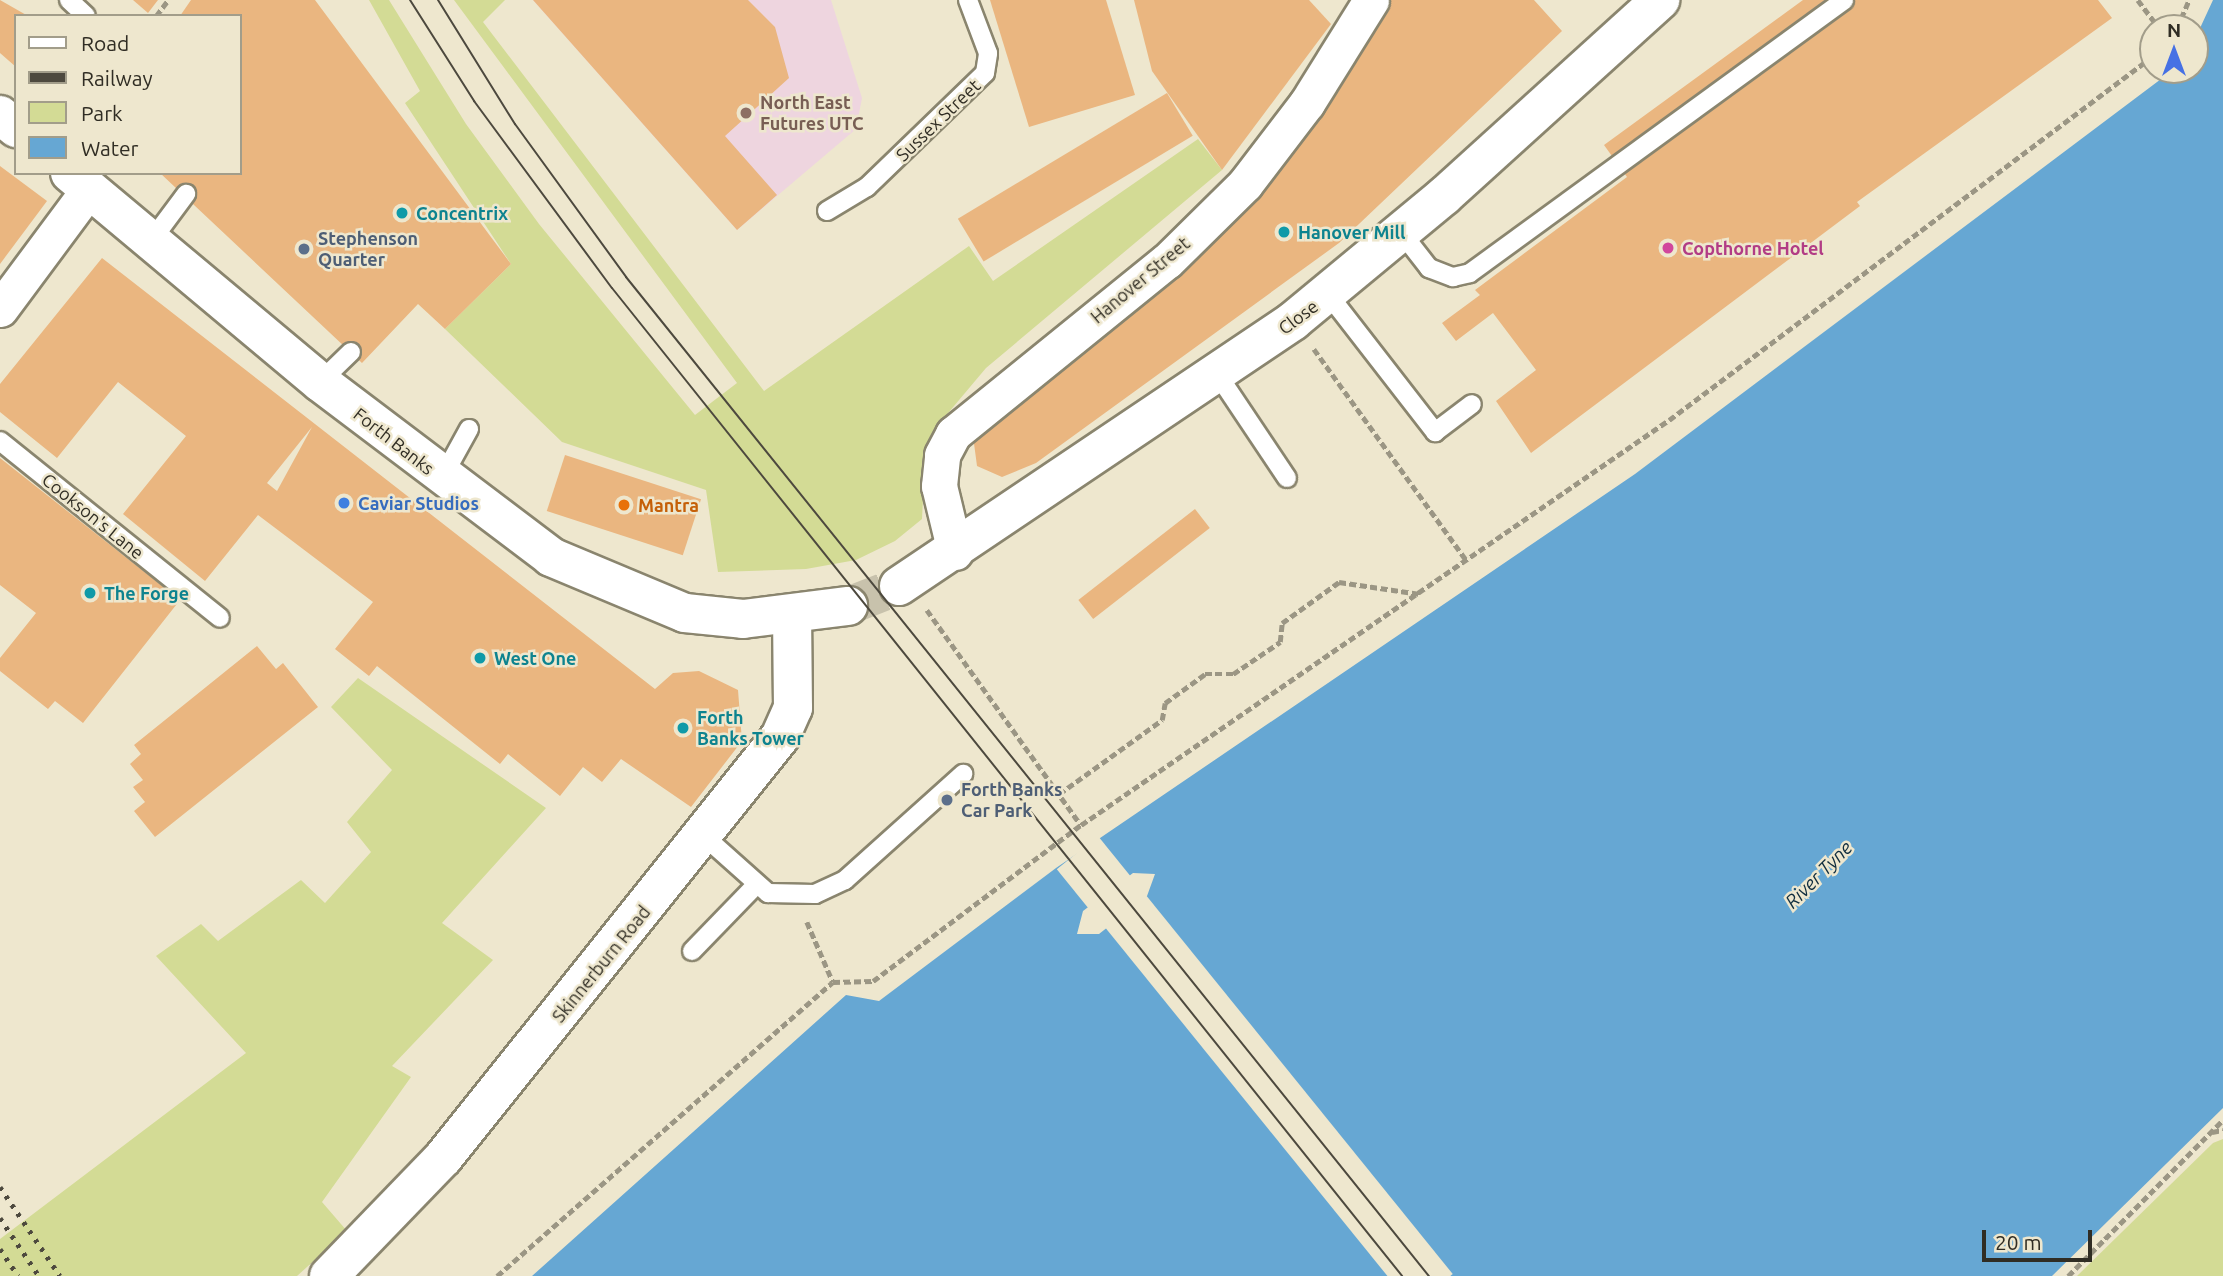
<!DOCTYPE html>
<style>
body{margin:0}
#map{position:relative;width:2223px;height:1276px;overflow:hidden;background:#eee7ce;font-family:Ubuntu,sans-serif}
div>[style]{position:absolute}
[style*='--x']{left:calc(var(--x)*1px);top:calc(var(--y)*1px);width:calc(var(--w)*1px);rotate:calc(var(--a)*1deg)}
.education>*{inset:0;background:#eed5df}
.green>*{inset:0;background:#d3db95}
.water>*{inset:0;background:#66a7d3}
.pier>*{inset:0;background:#eee7ce;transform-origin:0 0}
.building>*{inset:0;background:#eab680;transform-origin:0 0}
.secondary-tunnel>*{height:38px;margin-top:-19px;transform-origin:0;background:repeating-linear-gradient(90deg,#c8c2ac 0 38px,transparent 0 57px)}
.path>*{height:4.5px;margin-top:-2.25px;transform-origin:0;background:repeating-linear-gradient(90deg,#9b9684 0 7px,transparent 0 10.5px)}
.roads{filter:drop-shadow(2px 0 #8a856e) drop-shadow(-2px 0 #8a856e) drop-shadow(0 2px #8a856e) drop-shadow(0 -2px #8a856e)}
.lane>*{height:18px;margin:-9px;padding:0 9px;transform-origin:9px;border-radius:9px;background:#fff}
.street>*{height:35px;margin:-17.5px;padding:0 17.5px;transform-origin:17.5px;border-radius:17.5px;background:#fff}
.secondary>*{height:38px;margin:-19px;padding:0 19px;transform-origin:19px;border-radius:19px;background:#fff}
.tram>*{height:2px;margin:-1px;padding:0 1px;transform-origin:1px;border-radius:1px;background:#4d493e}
.rail>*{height:5px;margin-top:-2.5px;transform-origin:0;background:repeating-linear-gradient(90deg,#4d493e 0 3.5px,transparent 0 10.5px)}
.dots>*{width:19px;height:19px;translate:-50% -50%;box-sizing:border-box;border:4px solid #eee7ce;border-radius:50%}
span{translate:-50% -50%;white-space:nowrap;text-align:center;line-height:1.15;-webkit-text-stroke:5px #eee7ce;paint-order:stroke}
.education-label{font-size:18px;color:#785e54;font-weight:700}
.left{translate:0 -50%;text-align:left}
.street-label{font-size:18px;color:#302d24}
.culture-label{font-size:18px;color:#0d838f;font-weight:700}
.service-label{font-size:18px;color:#4e5e75;font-weight:700}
.hotel-label{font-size:18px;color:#b23c85;font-weight:700}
.shop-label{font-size:18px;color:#366cbe;font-weight:700}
.food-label{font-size:18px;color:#c56008;font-weight:700}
.water-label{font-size:19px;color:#0f2d3f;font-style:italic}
.legend{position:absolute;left:14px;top:14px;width:228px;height:161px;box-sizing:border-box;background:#eee7ce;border:2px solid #a29d8a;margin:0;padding:9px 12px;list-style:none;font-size:21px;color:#302d24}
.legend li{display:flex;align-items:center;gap:14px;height:35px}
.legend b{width:35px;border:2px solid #a29d8a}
.north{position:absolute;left:2139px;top:14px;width:70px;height:70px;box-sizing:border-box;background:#eee7ce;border:2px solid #a29d8a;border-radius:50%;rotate:0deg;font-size:19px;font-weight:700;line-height:28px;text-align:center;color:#302d24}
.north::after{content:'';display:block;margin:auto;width:24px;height:32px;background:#4671e4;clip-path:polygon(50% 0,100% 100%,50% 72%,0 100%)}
.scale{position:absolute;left:1982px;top:1230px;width:110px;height:32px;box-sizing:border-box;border:4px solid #302d24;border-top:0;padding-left:9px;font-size:21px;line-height:24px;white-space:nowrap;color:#302d24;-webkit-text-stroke:5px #eee7ce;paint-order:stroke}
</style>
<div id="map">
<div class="education">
<i style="clip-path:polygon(533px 0,831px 0,862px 98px,856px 129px,737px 230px)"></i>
</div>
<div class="green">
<i style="clip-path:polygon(369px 0,389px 0,466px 124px,539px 224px,695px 415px,737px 383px,454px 0,505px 0,483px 22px,764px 391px,969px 246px,993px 281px,1198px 139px,1222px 170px,986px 368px,938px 425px,925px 458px,922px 519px,895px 541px,856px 560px,806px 569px,718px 572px,706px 490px,562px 442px,445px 329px,511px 264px,405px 103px,420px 91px)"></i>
<i style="clip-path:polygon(358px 678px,546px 808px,442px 923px,493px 960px,392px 1066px,411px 1077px,322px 1202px,347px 1231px,297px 1276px,0 1276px,0 1239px,246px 1053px,156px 956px,201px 924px,218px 941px,301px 880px,325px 903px,371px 852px,347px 822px,392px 770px,331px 707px)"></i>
<i style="clip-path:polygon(2223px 1139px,2223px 1276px,2077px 1276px,2213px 1143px)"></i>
</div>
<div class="water">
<i style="clip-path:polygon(evenodd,2213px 0,2223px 0,2223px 1108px,2052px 1276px,532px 1276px,846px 995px,879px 1001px,1056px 868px,1635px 474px,2173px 70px,2195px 70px,2195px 39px,2213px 0,1133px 873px,1155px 874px,1147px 896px,1099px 934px,1077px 934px,1083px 911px,1133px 873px)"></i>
</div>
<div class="pier">
<i style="left:1098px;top:836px;width:54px;height:53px;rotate:51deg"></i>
<i style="left:1145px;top:894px;width:489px;height:52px;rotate:51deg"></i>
</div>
<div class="building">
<i style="clip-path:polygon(0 0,28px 16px,16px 16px,16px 67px,0 53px)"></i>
<i style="clip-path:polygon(133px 0,158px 0,148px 13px)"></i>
<i style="clip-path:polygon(191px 0,315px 0,511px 264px,445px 329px,418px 304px,362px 363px,160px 173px,240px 173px,240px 16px,180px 16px)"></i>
<i style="clip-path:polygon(533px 0,748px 0,775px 27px,789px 78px,725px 136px,777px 195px,737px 230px)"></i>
<i style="clip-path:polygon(990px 0,1106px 0,1135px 95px,1029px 127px)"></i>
<i style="clip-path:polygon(1134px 0,1309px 0,1331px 24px,1222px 170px,1152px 71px)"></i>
<i style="clip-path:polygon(1391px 0,1534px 0,1562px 31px,1339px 243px,1036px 463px,1002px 477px,977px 466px,973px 436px,1318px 113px)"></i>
<i style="clip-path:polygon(1803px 0,2098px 0,2112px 18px,1857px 202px,1860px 206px,1531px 453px,1496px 401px,1536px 370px,1493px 313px,1456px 341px,1442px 323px,1480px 295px,1475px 290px,1627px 177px,1604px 145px)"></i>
<i style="left:1167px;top:93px;width:50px;height:244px;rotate:59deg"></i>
<i style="clip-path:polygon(0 166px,47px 201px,0 264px)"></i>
<i style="clip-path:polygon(evenodd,102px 258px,655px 689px,673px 673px,699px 671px,738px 690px,742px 741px,691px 807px,621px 759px,602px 782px,583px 767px,560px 796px,508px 754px,500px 764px,377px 666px,369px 676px,335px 649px,373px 602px,258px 515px,205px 581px,123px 514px,186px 436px,118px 382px,57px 458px,0 412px,0 384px,102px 258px,312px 427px,277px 491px,267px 483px,312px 427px)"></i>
<i style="left:565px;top:455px;width:143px;height:59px;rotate:18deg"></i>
<i style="clip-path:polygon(0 458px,180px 600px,83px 723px,55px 701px,48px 709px,0 671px,0 658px,36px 613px,0 585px)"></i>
<i style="left:1195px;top:509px;width:24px;height:148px;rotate:52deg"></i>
<i style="clip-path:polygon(257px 646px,276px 669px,283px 663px,318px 707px,155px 837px,134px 811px,145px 802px,133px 787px,143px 780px,130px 764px,141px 754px,134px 745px)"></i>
</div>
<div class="secondary-tunnel">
<i style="--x:848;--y:606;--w:55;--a:-21.4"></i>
</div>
<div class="path">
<i style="--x:2138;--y:0;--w:35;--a:53"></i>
<i style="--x:156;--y:16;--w:20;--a:-53"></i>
<i style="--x:2177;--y:28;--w:30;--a:-67"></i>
<i style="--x:1314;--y:349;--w:261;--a:54.2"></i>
<i style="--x:927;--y:610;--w:264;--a:54.4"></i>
<i style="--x:1059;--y:794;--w:127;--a:-35.7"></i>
<i style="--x:1162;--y:720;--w:17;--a:-80"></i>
<i style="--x:1165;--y:703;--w:49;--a:-35.9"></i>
<i style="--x:1205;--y:674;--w:28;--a:0"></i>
<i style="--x:1233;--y:674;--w:57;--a:-34.2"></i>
<i style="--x:1280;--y:642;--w:19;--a:-84"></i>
<i style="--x:1282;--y:623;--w:70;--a:-35.7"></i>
<i style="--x:1339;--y:582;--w:82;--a:8.4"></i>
<i style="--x:807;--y:922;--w:65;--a:66.6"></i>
<i style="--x:2212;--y:1132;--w:11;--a:-10"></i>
<i style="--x:497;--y:1276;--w:446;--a:-41.2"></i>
<i style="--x:833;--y:982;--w:40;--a:-1.4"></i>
<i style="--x:873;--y:981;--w:260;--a:-36.9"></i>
<i style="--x:1081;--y:825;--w:714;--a:-34.56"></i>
<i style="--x:1669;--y:420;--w:606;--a:-36.95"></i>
<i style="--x:2068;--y:1276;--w:220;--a:-45.2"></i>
</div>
<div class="roads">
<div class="lane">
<i style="--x:69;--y:0;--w:23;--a:43"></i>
<i style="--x:827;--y:211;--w:47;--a:-31"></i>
<i style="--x:867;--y:187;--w:164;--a:-44"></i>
<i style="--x:985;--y:73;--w:20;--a:-81"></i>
<i style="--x:988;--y:53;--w:57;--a:-110.7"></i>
<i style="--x:1401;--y:232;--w:46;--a:52.1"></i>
<i style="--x:1429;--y:268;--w:26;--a:21"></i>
<i style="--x:1453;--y:277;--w:17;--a:-13"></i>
<i style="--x:1470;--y:273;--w:463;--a:-36.1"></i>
<i style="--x:151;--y:241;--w:59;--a:-53.3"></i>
<i style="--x:1328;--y:294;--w:175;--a:52.2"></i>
<i style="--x:1435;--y:432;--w:46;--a:-37.1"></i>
<i style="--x:1218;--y:375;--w:124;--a:56.2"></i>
<i style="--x:320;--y:382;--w:43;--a:-44.1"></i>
<i style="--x:0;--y:441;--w:282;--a:38.8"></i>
<i style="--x:442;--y:478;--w:56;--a:-61.1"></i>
<i style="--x:704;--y:836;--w:86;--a:41.7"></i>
<i style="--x:768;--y:893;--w:47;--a:1.2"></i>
<i style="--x:815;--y:894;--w:33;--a:-25"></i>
<i style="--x:845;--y:880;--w:159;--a:-41.9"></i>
<i style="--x:692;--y:951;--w:93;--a:-45.9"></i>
</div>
<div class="street">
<i style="--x:0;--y:309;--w:149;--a:-53.4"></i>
<i style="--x:955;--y:552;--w:68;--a:-103.6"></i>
<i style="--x:939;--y:486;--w:31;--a:-84"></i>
<i style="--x:942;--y:455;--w:24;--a:-62"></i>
<i style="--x:953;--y:434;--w:275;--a:-39"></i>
<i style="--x:1167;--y:261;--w:110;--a:-44.6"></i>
<i style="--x:1245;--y:184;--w:102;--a:-52.6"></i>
<i style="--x:1307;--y:103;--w:121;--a:-58.1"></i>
</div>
<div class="secondary">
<i style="--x:0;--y:115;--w:21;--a:39"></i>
<i style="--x:70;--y:173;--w:326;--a:39.9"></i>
<i style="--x:320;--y:382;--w:290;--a:37.1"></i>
<i style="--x:551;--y:557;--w:145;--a:22.7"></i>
<i style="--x:685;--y:613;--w:58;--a:5.9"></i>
<i style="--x:743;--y:619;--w:106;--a:-7.1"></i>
<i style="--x:899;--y:586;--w:475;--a:-33.9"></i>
<i style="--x:1293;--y:321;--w:196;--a:-39.6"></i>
<i style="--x:1444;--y:196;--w:292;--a:-42.2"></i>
<i style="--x:329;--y:1276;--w:164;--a:-46"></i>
<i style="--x:443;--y:1158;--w:539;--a:-51.32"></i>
<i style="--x:780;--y:737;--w:32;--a:-66"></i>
<i style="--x:793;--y:708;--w:92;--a:-90.6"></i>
</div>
</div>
<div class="tram">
<i style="--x:410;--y:0;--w:120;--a:57.6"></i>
<i style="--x:474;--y:101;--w:232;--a:53.6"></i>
<i style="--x:612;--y:288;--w:1265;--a:51.35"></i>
<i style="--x:438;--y:0;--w:146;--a:58.2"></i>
<i style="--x:515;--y:124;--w:189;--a:54"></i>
<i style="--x:626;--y:277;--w:1282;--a:51.21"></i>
</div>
<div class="rail">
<i style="--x:0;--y:1187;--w:107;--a:56"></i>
<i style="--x:0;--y:1218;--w:70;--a:56.1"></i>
<i style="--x:0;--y:1249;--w:32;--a:56"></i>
</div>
<div class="dots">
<i style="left:746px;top:113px;background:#8d6e63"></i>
<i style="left:402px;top:213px;background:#0f9aa8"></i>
<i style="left:1284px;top:232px;background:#0f9aa8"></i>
<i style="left:1668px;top:248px;background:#d1479c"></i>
<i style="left:304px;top:249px;background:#5c6f8a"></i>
<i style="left:344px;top:503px;background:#3f7fe0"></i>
<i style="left:624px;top:505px;background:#e8710a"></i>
<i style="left:90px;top:593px;background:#0f9aa8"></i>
<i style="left:480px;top:658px;background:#0f9aa8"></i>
<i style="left:683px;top:728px;background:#0f9aa8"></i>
<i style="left:947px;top:800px;background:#5c6f8a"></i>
</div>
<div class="education-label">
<span class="left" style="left:760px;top:113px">North East<br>Futures UTC</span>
</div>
<div class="street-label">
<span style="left:938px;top:120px;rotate:-44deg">Sussex Street</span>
<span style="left:1140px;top:280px;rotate:-40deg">Hanover Street</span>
<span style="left:1298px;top:317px;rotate:-37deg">Close</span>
<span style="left:394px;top:441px;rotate:38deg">Forth Banks</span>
<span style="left:93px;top:516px;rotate:39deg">Cookson's Lane</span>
<span style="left:601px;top:964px;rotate:-51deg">Skinnerburn Road</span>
</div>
<div class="culture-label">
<span class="left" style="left:416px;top:213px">Concentrix</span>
<span class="left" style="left:1298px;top:232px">Hanover Mill</span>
<span class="left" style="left:104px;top:593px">The Forge</span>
<span class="left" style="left:494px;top:658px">West One</span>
<span class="left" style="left:697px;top:728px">Forth<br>Banks Tower</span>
</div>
<div class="service-label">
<span class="left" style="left:318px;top:249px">Stephenson<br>Quarter</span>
<span class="left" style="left:961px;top:800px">Forth Banks<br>Car Park</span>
</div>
<div class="hotel-label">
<span class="left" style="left:1682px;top:248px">Copthorne Hotel</span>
</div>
<div class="shop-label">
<span class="left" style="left:358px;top:503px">Caviar Studios</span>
</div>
<div class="food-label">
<span class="left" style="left:638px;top:505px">Mantra</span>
</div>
<div class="water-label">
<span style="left:1819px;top:875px;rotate:-45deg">River Tyne</span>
</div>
<ul class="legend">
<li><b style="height:9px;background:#fff"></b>Road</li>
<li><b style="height:9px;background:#4d493e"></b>Railway</li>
<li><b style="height:19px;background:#d3db95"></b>Park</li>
<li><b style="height:19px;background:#66a7d3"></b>Water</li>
</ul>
<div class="north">N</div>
<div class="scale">20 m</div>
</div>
